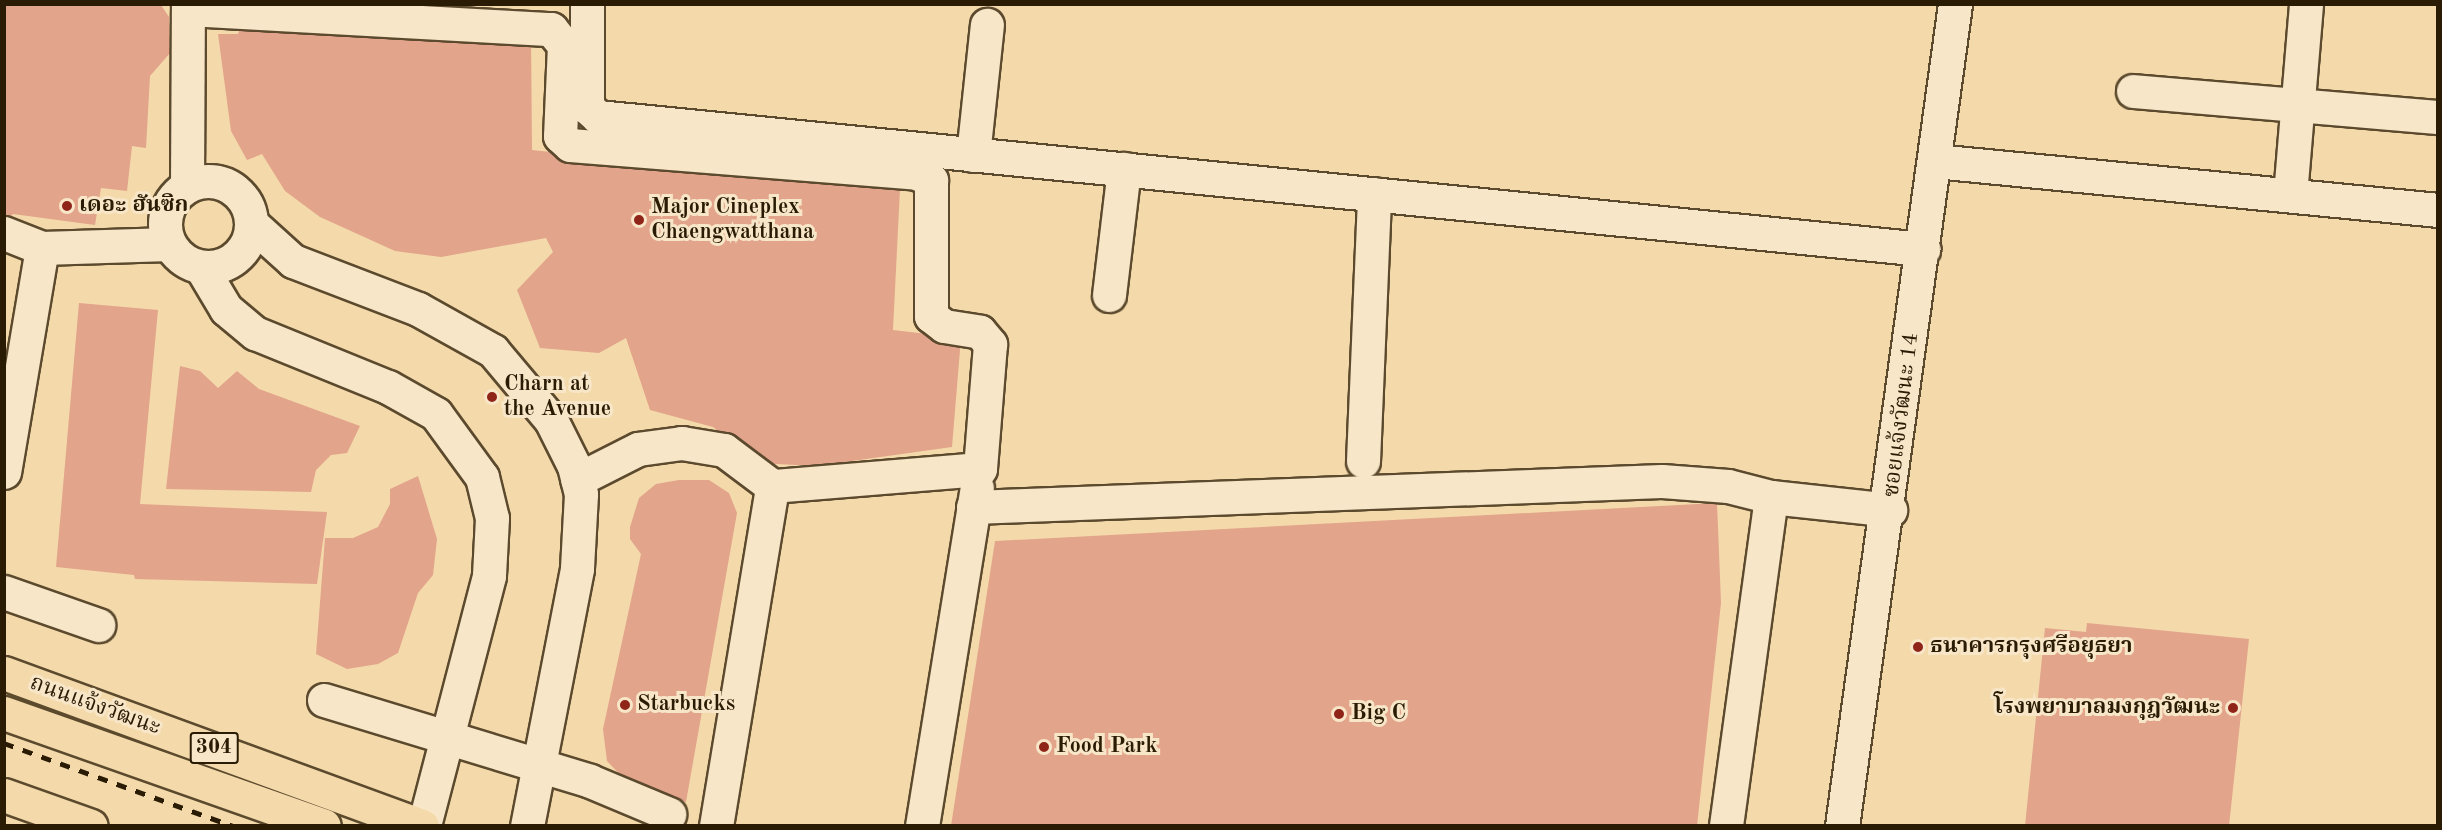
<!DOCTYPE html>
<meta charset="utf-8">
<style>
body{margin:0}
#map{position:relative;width:2442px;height:830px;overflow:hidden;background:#f4d9aa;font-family:"Old Standard TT","Noto Serif Thai",serif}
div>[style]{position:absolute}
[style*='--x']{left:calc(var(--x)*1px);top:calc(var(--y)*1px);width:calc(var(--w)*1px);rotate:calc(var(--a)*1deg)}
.building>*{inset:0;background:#e2a48b}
.roads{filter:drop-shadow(2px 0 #5c4a2e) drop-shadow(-2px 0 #5c4a2e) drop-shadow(0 2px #5c4a2e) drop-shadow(0 -2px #5c4a2e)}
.minor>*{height:33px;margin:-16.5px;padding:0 16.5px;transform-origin:16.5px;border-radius:16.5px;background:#f8e6c8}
.minor>.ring{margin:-16.5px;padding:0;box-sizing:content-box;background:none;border:33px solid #f8e6c8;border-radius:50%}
.major>*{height:33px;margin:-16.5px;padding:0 16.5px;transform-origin:16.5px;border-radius:16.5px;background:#f4d9aa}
.rail>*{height:4.5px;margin-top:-2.25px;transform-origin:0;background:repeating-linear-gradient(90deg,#2a1b04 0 10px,transparent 0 20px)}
.dots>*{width:16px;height:16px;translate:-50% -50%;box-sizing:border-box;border:3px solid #f8e6c8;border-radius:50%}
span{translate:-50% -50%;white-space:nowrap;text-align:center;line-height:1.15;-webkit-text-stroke:6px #f8e6c8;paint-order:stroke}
.shield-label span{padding:2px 4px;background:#f8e6c8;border:2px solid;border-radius:4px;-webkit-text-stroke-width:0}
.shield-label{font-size:21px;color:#2a1b04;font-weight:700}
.poi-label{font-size:22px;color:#2a1b04;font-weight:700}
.left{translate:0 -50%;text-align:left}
.right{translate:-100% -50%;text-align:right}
.street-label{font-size:22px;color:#2a1b04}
.frame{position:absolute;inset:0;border:6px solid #2a1b04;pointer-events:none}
</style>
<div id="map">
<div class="building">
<i style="clip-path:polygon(4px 5px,161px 5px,169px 17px,170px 53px,150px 76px,146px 148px,132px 146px,127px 191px,101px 188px,95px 225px,13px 214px,4px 225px)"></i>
<i style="clip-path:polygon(242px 23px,531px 35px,532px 150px,900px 189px,893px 330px,961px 338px,952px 447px,816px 466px,758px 463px,713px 427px,650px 410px,626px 338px,599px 353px,540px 348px,517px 290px,553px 252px,546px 238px,441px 257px,395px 251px,320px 217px,285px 191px,262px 154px,247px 160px,231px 131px,218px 34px,238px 34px)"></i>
<i style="clip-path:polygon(79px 303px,158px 310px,140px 504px,327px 512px,317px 584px,135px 579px,134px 575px,56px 567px)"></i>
<i style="clip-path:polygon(180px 366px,200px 371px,218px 388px,237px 371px,259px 389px,360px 426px,347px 453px,331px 455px,316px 470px,311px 492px,166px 489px)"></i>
<i style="clip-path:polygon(418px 476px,437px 539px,433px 575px,418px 593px,398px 653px,378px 664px,347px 669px,316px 654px,325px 538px,353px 538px,378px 527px,390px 504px,390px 489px)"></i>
<i style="clip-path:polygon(679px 480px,709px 480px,729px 493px,737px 513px,686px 802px,627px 782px,607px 761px,603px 729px,641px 554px,630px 539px,630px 527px,639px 498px,656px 484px)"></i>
<i style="clip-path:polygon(1717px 503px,1721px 603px,1697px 826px,951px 826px,995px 541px)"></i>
<i style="clip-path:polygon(2087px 623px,2249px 639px,2229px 826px,2025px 826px,2045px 628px,2086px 632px)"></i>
</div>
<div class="roads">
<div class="minor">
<i style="--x:587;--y:4;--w:103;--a:90"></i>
<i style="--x:587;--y:107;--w:15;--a:42"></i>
<i style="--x:598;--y:117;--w:1332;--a:5.69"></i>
<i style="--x:188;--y:9;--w:364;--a:3.2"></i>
<i style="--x:551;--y:29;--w:21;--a:51"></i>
<i style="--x:564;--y:45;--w:91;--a:92.5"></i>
<i style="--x:560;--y:136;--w:13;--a:42"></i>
<i style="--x:570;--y:145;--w:348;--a:4.6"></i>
<i style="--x:917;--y:173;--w:16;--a:27"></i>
<i style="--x:931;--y:180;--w:136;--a:90"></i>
<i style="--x:931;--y:316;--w:16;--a:38"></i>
<i style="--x:944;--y:326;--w:36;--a:9"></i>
<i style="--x:980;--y:332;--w:16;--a:50"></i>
<i style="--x:990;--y:344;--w:125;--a:94.6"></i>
<i style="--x:980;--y:469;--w:209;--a:175.3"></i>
<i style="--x:772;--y:486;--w:60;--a:-143.1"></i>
<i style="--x:724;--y:450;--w:43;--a:-170.5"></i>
<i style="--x:682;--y:443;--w:44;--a:172.2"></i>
<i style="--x:638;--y:449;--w:68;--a:153.1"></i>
<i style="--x:2133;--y:91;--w:306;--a:4.9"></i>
<i style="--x:973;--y:155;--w:131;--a:-83.9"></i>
<i style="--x:1935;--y:161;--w:505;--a:5.56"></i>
<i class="ring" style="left:165px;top:181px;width:53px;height:53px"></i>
<i style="--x:187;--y:186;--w:182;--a:-89.7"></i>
<i style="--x:2290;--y:195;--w:192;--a:-85.2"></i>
<i style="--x:252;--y:224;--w:55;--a:42.1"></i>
<i style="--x:293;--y:261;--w:134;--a:21"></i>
<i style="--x:418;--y:309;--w:86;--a:29.2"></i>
<i style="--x:493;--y:351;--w:90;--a:50"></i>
<i style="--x:551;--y:420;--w:51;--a:63.4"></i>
<i style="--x:574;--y:466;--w:29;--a:76"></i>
<i style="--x:581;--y:494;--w:75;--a:93.1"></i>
<i style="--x:577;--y:569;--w:262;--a:101"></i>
<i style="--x:4;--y:233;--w:41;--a:21.5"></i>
<i style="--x:42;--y:248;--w:227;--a:99.6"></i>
<i style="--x:42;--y:248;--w:127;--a:-1.8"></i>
<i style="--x:201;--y:267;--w:49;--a:59.2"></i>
<i style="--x:226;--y:309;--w:38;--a:40"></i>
<i style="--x:255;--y:333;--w:144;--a:22.1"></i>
<i style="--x:388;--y:387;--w:55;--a:29.4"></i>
<i style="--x:436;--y:414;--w:78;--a:53.9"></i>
<i style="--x:482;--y:477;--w:42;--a:76.3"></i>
<i style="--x:492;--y:518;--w:58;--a:93"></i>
<i style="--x:489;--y:576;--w:258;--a:104.6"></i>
<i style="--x:1109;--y:295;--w:127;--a:-83.2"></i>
<i style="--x:1363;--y:461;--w:267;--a:-87.6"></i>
<i style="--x:1771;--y:497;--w:120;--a:6.2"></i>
<i style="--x:973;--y:507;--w:689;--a:-2.16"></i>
<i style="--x:1662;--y:481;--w:66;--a:4.3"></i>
<i style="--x:1728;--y:486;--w:44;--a:14.3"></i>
<i style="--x:1771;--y:497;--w:332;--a:97.8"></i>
<i style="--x:4;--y:592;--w:100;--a:19.3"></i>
<i style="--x:324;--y:700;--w:278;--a:16.9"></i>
<i style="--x:590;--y:781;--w:86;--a:22.7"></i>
<i style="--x:716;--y:826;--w:345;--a:-80.6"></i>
<i style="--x:922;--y:826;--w:343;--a:-80.8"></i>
<i style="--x:1842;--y:826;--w:830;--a:-82.17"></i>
</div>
<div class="major">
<i style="--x:4;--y:673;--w:445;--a:20.1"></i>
<i style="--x:4;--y:713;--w:339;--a:19.4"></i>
<i style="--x:4;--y:795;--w:92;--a:19.6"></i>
</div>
</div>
<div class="rail">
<i style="--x:4;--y:743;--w:244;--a:19.9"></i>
</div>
<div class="dots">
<i style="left:67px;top:206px;background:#8f2418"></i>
<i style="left:639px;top:220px;background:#8f2418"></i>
<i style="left:492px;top:397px;background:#8f2418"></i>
<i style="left:1918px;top:647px;background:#8f2418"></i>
<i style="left:625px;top:705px;background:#8f2418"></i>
<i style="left:2233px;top:708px;background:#8f2418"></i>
<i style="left:1339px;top:714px;background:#8f2418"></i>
<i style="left:1044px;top:747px;background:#8f2418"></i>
</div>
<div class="shield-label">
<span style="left:214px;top:748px">304</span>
</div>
<div class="poi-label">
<span class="left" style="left:79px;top:206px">เดอะ ฮันซิก</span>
<span class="left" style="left:651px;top:220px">Major Cineplex<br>Chaengwatthana</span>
<span class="left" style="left:504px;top:397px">Charn at<br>the Avenue</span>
<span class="left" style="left:1930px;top:647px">ธนาคารกรุงศรีอยุธยา</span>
<span class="left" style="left:637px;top:705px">Starbucks</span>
<span class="right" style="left:2220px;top:708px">โรงพยาบาลมงกุฎวัฒนะ</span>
<span class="left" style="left:1351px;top:714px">Big C</span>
<span class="left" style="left:1056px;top:747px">Food Park</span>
</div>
<div class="street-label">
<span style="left:1902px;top:415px;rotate:-83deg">ซอยแจ้งวัฒนะ 14</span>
<span style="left:95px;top:706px;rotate:20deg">ถนนแจ้งวัฒนะ</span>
</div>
<div class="frame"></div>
</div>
